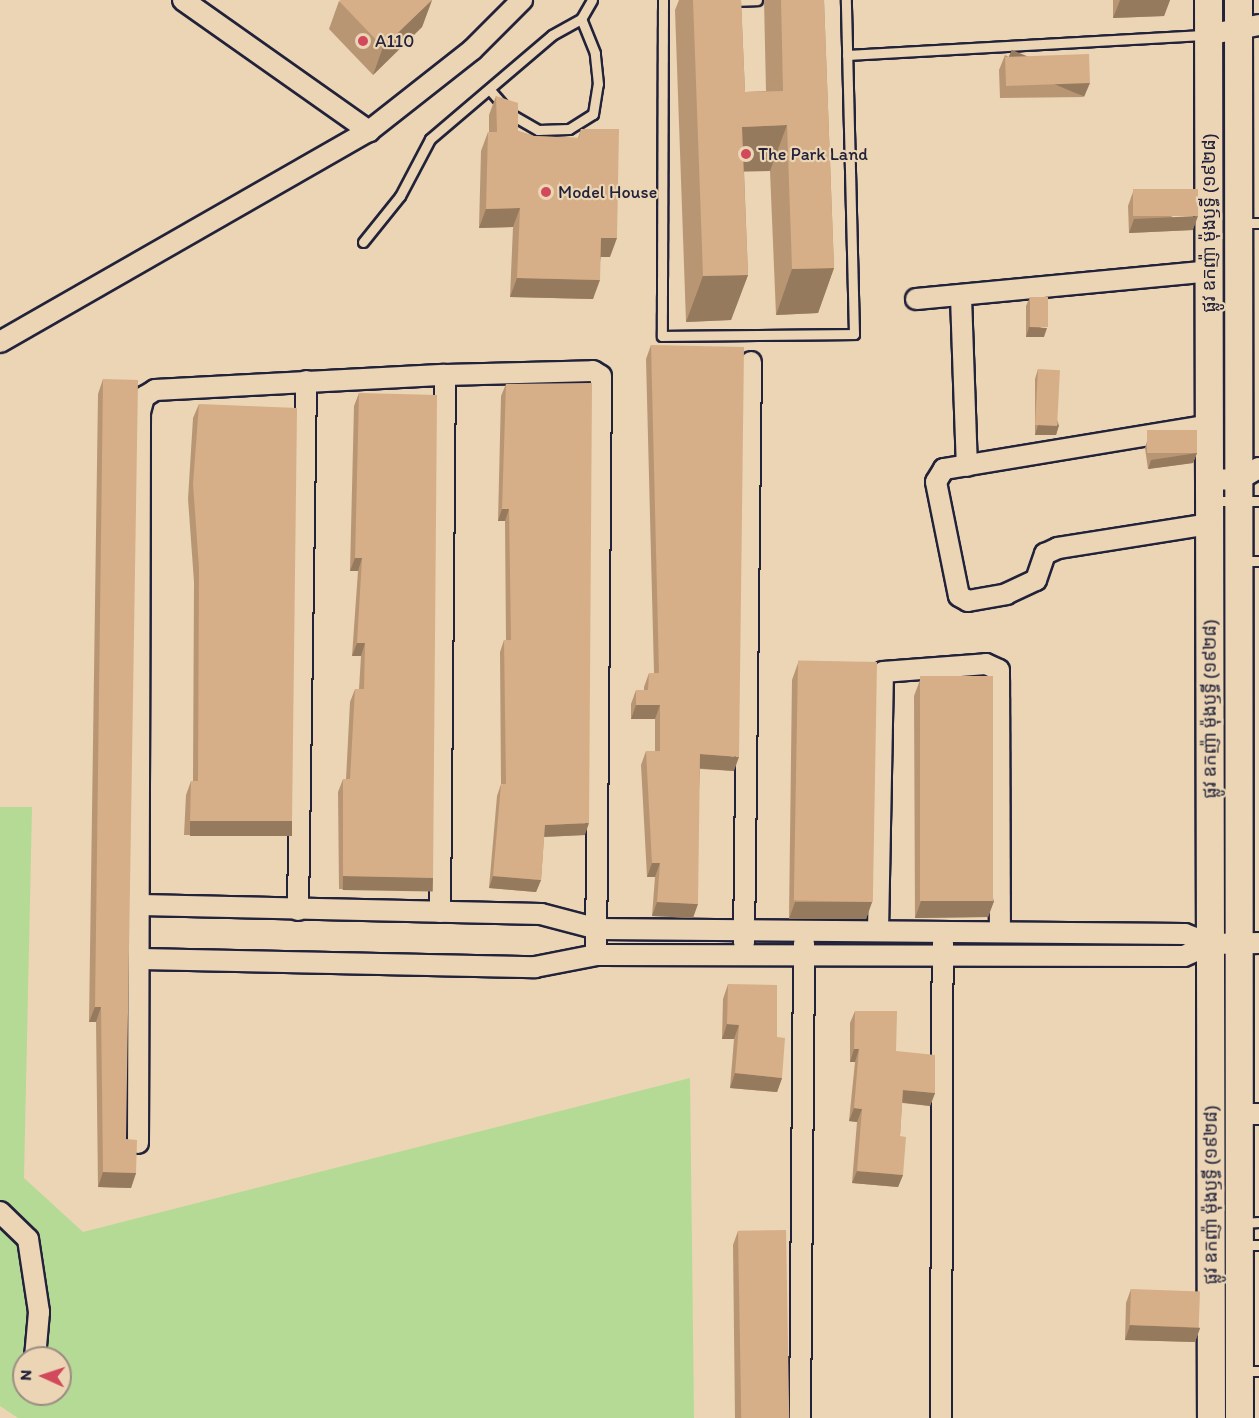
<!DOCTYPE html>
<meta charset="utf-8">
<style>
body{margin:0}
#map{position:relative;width:1259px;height:1418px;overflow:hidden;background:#ebd5b4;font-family:Itim,"Noto Sans Khmer",sans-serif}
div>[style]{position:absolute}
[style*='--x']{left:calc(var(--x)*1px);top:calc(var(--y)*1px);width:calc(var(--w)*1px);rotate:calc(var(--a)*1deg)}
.green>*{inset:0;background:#b4da95}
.roads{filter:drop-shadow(2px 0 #22223b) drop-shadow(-2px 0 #22223b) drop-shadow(0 2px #22223b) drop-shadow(0 -2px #22223b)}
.service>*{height:9px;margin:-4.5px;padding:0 4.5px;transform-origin:4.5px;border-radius:4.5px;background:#ebd5b4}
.minor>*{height:20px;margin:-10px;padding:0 10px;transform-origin:10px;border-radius:10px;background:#ebd5b4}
.secondary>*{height:27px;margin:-13.5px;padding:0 13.5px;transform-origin:13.5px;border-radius:13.5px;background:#ebd5b4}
.wall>*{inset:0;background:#b89674}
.shaded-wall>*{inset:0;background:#967a5e;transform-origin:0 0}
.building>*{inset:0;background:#d6ae87;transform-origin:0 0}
.dots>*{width:16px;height:16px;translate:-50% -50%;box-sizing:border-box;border:3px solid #ebd5b4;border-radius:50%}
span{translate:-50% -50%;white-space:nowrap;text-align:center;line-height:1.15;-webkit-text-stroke:4.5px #ebd5b4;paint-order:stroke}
.poi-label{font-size:18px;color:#22223b}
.left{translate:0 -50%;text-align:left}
.street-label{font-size:18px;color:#22223b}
.north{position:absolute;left:12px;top:1346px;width:60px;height:60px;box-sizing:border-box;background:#ebd5b4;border:2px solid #9b8d84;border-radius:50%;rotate:273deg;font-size:16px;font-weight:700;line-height:24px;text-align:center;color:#22223b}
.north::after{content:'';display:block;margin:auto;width:21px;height:27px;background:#d1495b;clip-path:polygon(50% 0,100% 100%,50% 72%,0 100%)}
</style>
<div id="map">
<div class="green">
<i style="clip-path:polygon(evenodd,0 807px,32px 807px,24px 1178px,83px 1232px,690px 1078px,694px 1418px,18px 1418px,0 1406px,0 807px,24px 1358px,60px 1358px,60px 1394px,24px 1394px,24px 1358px)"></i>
</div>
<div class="roads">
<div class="service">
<i style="--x:663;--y:0;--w:336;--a:90.2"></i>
<i style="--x:662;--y:336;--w:192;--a:-0.6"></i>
<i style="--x:854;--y:334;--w:334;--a:-91.4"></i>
<i style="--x:731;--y:1;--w:26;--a:-2"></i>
<i style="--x:847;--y:55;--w:361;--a:-3.2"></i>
<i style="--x:490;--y:90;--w:33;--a:49"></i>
<i style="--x:512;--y:115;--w:30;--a:30"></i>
<i style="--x:538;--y:130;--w:31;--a:-2"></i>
<i style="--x:569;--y:129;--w:28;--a:-32"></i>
<i style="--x:593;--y:114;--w:30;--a:-81"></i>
<i style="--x:598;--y:84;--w:31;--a:-96"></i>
<i style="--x:595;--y:53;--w:37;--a:-112"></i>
<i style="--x:1240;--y:223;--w:19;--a:0"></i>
<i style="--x:363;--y:242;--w:59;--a:-51.2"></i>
<i style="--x:400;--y:196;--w:64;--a:-62.2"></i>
<i style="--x:430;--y:139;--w:160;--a:-40.4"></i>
<i style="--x:552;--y:35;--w:33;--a:-29"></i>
<i style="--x:581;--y:19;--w:22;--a:-60"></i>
<i style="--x:1210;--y:501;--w:49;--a:0"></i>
<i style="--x:1241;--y:561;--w:18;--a:0"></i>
<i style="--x:1241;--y:1223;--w:18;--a:-3"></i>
<i style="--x:1241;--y:1245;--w:18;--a:0"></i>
<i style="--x:1241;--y:1371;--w:18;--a:0"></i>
</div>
<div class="minor">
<i style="--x:183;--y:0;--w:228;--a:35.2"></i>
<i style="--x:1207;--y:35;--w:53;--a:-10.9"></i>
<i style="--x:961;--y:297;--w:169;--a:88"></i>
<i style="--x:916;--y:299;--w:295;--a:-5.4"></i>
<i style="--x:0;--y:342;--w:425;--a:-29.8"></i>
<i style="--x:369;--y:131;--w:131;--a:-38.2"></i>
<i style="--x:472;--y:50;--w:71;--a:-45"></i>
<i style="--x:1210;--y:425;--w:270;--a:170.6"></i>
<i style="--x:944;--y:469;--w:15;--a:122"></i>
<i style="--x:936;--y:482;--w:116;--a:78.6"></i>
<i style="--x:959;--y:596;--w:10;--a:29"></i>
<i style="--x:968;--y:601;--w:39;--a:-10"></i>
<i style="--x:1006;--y:594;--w:33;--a:-25"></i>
<i style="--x:1036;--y:580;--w:28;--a:-71"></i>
<i style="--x:1045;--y:554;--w:14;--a:-25"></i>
<i style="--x:1058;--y:548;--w:154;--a:-9"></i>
<i style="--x:1210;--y:479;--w:28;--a:2"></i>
<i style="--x:1238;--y:480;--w:24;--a:-30"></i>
<i style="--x:141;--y:905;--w:400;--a:1.3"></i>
<i style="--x:541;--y:914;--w:59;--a:14.7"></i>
<i style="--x:598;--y:929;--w:587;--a:0.49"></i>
<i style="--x:1185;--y:934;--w:28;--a:21"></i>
<i style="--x:298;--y:910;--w:529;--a:-89.13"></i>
<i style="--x:440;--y:912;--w:537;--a:-89.47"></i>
<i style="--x:878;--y:931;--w:259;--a:-88.9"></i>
<i style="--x:883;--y:672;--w:103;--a:-4.4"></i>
<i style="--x:986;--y:664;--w:14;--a:25"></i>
<i style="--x:999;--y:670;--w:262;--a:89.8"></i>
<i style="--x:744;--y:943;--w:581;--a:-89.31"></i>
<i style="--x:141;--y:959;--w:394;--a:1.2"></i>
<i style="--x:535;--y:967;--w:62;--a:-11.1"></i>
<i style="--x:596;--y:955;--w:588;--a:0.1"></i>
<i style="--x:1184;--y:956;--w:30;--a:-24"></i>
<i style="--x:1211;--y:944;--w:48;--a:-1.2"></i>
<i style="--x:1239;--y:1114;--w:20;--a:0"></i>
<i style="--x:138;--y:1143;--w:731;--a:-89.84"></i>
<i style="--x:140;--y:412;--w:16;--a:-75"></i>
<i style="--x:144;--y:397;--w:13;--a:-32"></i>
<i style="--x:155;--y:390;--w:290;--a:-3"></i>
<i style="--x:445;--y:375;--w:148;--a:-1.5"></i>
<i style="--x:593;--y:371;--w:9;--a:32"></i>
<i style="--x:601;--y:376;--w:579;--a:90.49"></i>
<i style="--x:0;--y:1212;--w:39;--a:44"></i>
<i style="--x:28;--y:1239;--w:74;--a:81.4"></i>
<i style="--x:39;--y:1312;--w:46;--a:95"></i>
<i style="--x:800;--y:1418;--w:475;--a:-89.5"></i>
<i style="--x:941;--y:1418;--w:475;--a:-89.8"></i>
</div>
<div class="secondary">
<i style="--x:1208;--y:0;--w:1418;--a:89.88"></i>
<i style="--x:1238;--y:0;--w:1418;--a:89.96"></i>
</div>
</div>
<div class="wall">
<i style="clip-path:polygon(432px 0,422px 27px,373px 75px,329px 29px,339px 1px)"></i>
<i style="clip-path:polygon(679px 0,741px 0,745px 92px,766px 91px,764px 0,824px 0,834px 268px,818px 313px,776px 315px,770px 171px,744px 171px,748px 275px,731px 320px,686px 322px,675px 10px)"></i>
<i style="clip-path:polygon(1113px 0,1170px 0,1164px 16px,1113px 18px)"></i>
<i style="clip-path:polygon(1005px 55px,1084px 97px,1000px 98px,999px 70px)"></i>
<i style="clip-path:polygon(496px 96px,518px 131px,534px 136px,578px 138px,581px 129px,610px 257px,601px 257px,593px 299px,510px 297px,513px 227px,479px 228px,481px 151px,488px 132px,489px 132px,489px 115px)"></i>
<i style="clip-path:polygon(1133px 192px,1193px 230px,1129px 233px,1128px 206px)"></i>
<i style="clip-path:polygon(1030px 297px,1044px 337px,1026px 337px,1026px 306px)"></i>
<i style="clip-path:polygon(651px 345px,734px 771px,700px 769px,693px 918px,652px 916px,655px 877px,647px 877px,641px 765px,646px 751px,655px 751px,655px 719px,631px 719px,631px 704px,636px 690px,644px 690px,644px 687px,649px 673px,654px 673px,646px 359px)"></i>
<i style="clip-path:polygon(1038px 369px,1059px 425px,1056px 435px,1035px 435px,1035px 379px)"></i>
<i style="clip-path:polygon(103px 379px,126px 1139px,136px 1173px,131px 1188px,98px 1187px,96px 1022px,89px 1022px,98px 394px)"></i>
<i style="clip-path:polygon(506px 384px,585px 835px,544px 837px,541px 880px,536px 892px,489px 888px,497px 796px,501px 784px,500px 652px,504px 640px,506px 640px,505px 521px,498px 521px,501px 396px)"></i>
<i style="clip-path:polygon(359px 393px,428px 891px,339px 889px,338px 792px,343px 779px,346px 779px,350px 702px,355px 689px,359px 689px,361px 656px,352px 656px,358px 571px,350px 571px,354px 406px)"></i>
<i style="clip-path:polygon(199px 404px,292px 821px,287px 835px,184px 835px,186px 795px,191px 781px,193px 781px,194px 582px,188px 499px,193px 418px)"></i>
<i style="clip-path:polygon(1148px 438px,1197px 453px,1193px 463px,1148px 469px,1145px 448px)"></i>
<i style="clip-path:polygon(798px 663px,872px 902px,866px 919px,789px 919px,792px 680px)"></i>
<i style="clip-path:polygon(920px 680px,994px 901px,988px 917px,915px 918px,914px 696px)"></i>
<i style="clip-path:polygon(728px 984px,777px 1037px,782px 1078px,777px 1092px,730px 1088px,734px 1039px,722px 1039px,723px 999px)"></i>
<i style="clip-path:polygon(855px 1011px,896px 1051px,935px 1093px,930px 1106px,902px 1103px,900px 1136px,903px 1175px,898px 1187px,852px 1183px,857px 1122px,849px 1121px,855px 1062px,850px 1062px,850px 1023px)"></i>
<i style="clip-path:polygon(738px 1231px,789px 1418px,735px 1418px,733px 1245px)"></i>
<i style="clip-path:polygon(1131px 1289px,1200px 1328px,1195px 1342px,1125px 1340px,1126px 1303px)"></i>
</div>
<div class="shaded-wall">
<i style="clip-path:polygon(432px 0,422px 27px,373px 75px,383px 47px)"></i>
<i style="clip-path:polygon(1120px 0,1170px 0,1164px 16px,1113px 18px)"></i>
<i style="left:1090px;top:83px;width:15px;height:85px;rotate:113deg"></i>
<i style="clip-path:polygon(787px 125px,770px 171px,726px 172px,742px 127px)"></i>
<i style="clip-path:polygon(520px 208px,513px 227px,479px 228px,486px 209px)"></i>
<i style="clip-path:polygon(1198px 216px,1193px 230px,1129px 233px,1134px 219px)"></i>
<i style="clip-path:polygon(601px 238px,617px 238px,610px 257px,594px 257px)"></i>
<i style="clip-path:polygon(834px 268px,818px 313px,776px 315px,792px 269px)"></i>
<i style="clip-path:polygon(748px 275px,731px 320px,686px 322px,703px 276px)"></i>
<i style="clip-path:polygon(517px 278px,600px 280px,593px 299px,510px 297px)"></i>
<i style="clip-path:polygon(1029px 327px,1047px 328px,1044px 337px,1026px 337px)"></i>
<i style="clip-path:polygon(1038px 425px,1059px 425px,1056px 435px,1035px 435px)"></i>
<i style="clip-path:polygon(1197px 453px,1193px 463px,1148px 469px,1151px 460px)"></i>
<i style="clip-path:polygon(502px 509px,509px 509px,505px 521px,498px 521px)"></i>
<i style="clip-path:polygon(355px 558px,362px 558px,358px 571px,350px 571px)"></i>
<i style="clip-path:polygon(357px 643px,365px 643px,361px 656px,352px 656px)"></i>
<i style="clip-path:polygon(636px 705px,660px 705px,655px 719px,631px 719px)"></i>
<i style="clip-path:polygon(700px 754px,739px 757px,734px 771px,695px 768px)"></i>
<i style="left:190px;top:821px;width:102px;height:15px"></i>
<i style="clip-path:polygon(589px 823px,585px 835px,540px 837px,545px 825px)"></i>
<i style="clip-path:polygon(652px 863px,660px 863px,655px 877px,647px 877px)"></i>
<i style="left:343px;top:876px;width:90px;height:14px;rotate:1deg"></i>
<i style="clip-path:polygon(493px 876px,541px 880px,536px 892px,489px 888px)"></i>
<i style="clip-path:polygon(921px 901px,994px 901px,988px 917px,915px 918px)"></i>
<i style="clip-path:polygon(657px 902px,698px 904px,693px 918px,652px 916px)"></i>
<i style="clip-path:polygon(795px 902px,872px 902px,866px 919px,789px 919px)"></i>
<i style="clip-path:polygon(95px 1007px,101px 1007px,96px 1022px,89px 1022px)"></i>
<i style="clip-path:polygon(727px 1024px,739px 1025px,734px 1039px,722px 1039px)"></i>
<i style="clip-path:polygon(854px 1049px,859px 1049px,855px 1062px,850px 1062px)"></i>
<i style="clip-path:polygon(735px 1073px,782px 1078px,777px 1092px,730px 1088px)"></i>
<i style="clip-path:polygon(903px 1090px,935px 1093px,930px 1106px,898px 1102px)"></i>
<i style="clip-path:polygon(854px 1108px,862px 1109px,857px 1122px,849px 1121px)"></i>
<i style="clip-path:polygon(857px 1171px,903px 1175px,898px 1187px,852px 1183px)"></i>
<i style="clip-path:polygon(103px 1172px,136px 1173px,131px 1188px,98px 1187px)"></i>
<i style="clip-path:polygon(1130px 1325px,1200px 1328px,1195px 1342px,1125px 1340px)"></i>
</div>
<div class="building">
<i style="clip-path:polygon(341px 0,432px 0,383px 47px,339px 1px)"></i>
<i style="clip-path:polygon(693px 0,741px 0,745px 92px,783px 91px,781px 0,824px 0,834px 268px,792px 269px,787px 125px,742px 127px,748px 275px,703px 276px)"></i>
<i style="left:1089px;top:54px;width:29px;height:84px;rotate:88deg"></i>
<i style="clip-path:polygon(496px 96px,518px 103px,518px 131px,534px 136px,579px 138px,581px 129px,619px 129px,617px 238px,601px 238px,600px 280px,517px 278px,520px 208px,486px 209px,488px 132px,497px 132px)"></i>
<i style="left:1198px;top:189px;width:27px;height:65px;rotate:90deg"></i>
<i style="left:1030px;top:297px;width:18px;height:30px"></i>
<i style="clip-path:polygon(651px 345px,744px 347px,739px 757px,700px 754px,698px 904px,657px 902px,660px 863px,652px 863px,646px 751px,660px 751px,660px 705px,636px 705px,636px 690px,648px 690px,649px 673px,659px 673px)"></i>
<i style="left:1038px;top:369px;width:22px;height:56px;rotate:3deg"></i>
<i style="clip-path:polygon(103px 379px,138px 380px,126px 1139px,137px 1140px,136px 1173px,103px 1172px,101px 1007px,95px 1007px)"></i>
<i style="clip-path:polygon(592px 383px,589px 823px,545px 825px,541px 880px,493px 876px,501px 784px,506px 784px,504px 640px,511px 640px,509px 509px,502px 509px,506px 384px)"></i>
<i style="clip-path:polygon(359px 393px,437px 395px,433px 878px,343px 876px,343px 779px,350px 779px,355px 689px,364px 689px,365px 643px,357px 643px,362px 558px,355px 558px)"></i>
<i style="clip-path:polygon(199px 404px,297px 408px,292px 821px,190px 821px,191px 781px,198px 781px,199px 568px,193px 484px)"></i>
<i style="left:1197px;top:430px;width:23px;height:50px;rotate:90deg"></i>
<i style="left:877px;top:662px;width:240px;height:79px;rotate:91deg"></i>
<i style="left:993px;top:676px;width:225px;height:73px;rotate:90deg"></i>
<i style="clip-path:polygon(728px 984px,777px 985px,777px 1037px,785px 1038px,782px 1078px,735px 1073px,739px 1025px,727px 1024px)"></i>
<i style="clip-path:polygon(855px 1011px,897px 1011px,896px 1051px,935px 1055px,935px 1093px,903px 1090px,900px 1136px,906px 1137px,903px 1175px,857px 1171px,862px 1109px,854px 1108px,859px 1049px,854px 1049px)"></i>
<i style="left:786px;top:1230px;width:188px;height:48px;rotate:89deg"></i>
<i style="left:1131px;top:1289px;width:69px;height:36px;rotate:2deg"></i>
</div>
<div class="dots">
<i style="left:363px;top:41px;background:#d1495b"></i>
<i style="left:746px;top:154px;background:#d1495b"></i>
<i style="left:546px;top:192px;background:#d1495b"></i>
</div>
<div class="poi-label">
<span class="left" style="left:375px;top:41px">A110</span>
<span class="left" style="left:758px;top:154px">The Park Land</span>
<span class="left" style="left:558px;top:192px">Model House</span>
</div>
<div class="street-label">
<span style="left:1209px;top:223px;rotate:-90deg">ផ្លូវ ឧកញ៉ា ម៉ុងឫទ្ធី (១៩២៨)</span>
<span style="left:1210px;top:709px;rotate:-90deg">ផ្លូវ ឧកញ៉ា ម៉ុងឫទ្ធី (១៩២៨)</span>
<span style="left:1211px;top:1195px;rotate:-90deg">ផ្លូវ ឧកញ៉ា ម៉ុងឫទ្ធី (១៩២៨)</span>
</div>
<div class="north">N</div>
</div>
